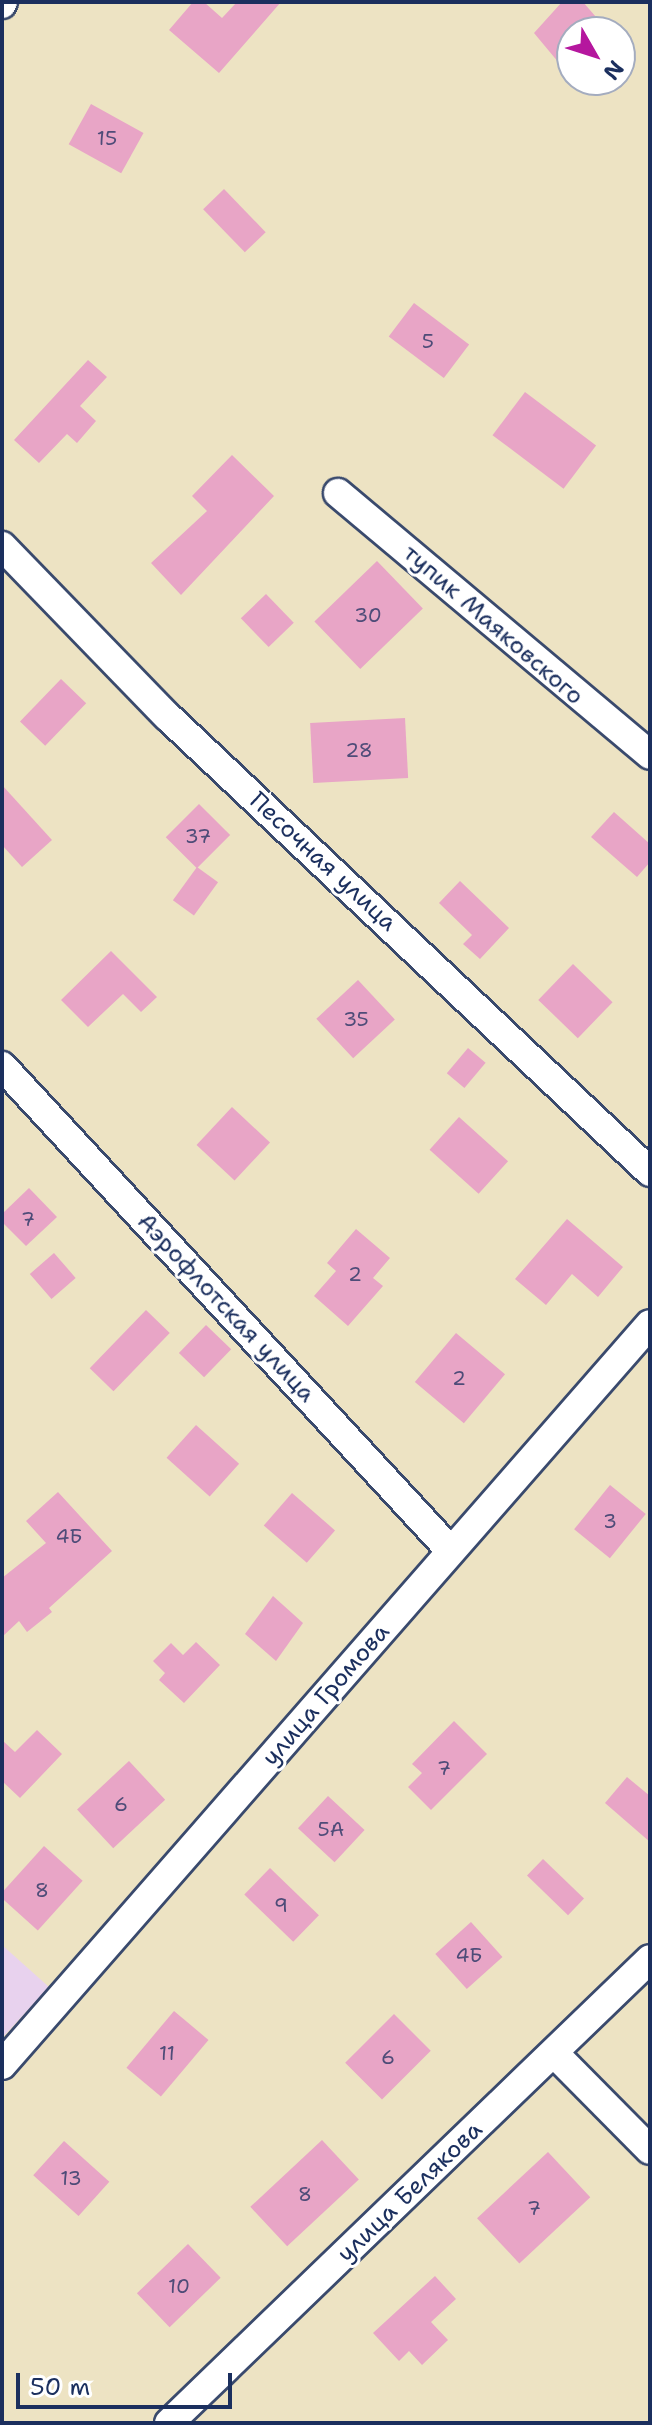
<!DOCTYPE html>
<meta charset="utf-8">
<style>
body{margin:0}
#map{position:relative;width:652px;height:2425px;overflow:hidden;background:#ede3c3;font-family:"Shantell Sans",sans-serif}
div>[style]{position:absolute}
[style*='--x']{left:calc(var(--x)*1px);top:calc(var(--y)*1px);width:calc(var(--w)*1px);rotate:calc(var(--a)*1deg)}
.built>*{inset:0;background:#e8d2ee}
.building>*{inset:0;background:#e8a5c6;transform-origin:0 0}
.roads{filter:drop-shadow(2px 0 #3a4a6d) drop-shadow(-2px 0 #3a4a6d) drop-shadow(0 2px #3a4a6d) drop-shadow(0 -2px #3a4a6d)}
.minor>*{height:28px;margin:-14px;padding:0 14px;transform-origin:14px;border-radius:14px;background:#fff}
span{translate:-50% -50%;white-space:nowrap;text-align:center;line-height:1.15;-webkit-text-stroke:6px #fff;paint-order:stroke}
.number-label{font-size:20px;color:#4e4c78}
.number-label span{-webkit-text-stroke-width:0}
.street-label{font-size:24px;color:#1b2f5e}
.frame{position:absolute;inset:0;border:4px solid #1b2f5e;pointer-events:none}
.north{position:absolute;left:556px;top:16px;width:80px;height:80px;box-sizing:border-box;background:#fff;border:2px solid #a4acbf;border-radius:50%;rotate:129deg;font-size:22px;font-weight:700;line-height:32px;text-align:center;color:#1b2f5e}
.north::after{content:'';display:block;margin:auto;width:28px;height:36px;background:#b5179e;clip-path:polygon(50% 0,100% 100%,50% 72%,0 100%)}
.scale{position:absolute;left:16px;top:2373px;width:216px;height:36px;box-sizing:border-box;border:4px solid #1b2f5e;border-top:0;padding-left:10px;font-size:24px;line-height:28px;white-space:nowrap;color:#1b2f5e;-webkit-text-stroke:6px #fff;paint-order:stroke}
</style>
<div id="map">
<div class="built">
<i style="clip-path:polygon(2px 1945px,49px 1987px,2px 2038px)"></i>
</div>
<div class="building">
<i style="clip-path:polygon(193px 2px,204px 2px,222px 18px,237px 2px,281px 2px,219px 73px,169px 30px)"></i>
<i style="clip-path:polygon(562px 2px,583px 2px,609px 32px,572px 32px,572px 51px,559px 63px,534px 33px)"></i>
<i style="left:91px;top:104px;width:60px;height:46px;rotate:29deg"></i>
<i style="left:224px;top:189px;width:60px;height:29px;rotate:46deg"></i>
<i style="left:414px;top:303px;width:69px;height:42px;rotate:37deg"></i>
<i style="clip-path:polygon(88px 360px,107px 377px,80px 406px,96px 421px,77px 443px,67px 434px,39px 463px,14px 440px)"></i>
<i style="left:525px;top:392px;width:89px;height:54px;rotate:37deg"></i>
<i style="clip-path:polygon(232px 455px,274px 496px,181px 595px,151px 563px,207px 511px,192px 496px)"></i>
<i style="left:377px;top:561px;width:66px;height:87px;rotate:46deg"></i>
<i style="left:266px;top:594px;width:40px;height:35px;rotate:46deg"></i>
<i style="left:61px;top:679px;width:35px;height:59px;rotate:44deg"></i>
<i style="left:405px;top:718px;width:60px;height:95px;rotate:87deg"></i>
<i style="clip-path:polygon(2px 785px,52px 840px,22px 867px,2px 845px)"></i>
<i style="left:199px;top:804px;width:44px;height:47px;rotate:45deg"></i>
<i style="clip-path:polygon(614px 812px,650px 844px,650px 862px,637px 877px,591px 837px)"></i>
<i style="left:197px;top:867px;width:26px;height:41px;rotate:36deg"></i>
<i style="clip-path:polygon(460px 881px,509px 928px,480px 959px,463px 944px,472px 935px,439px 903px)"></i>
<i style="clip-path:polygon(111px 951px,157px 997px,141px 1012px,123px 994px,88px 1027px,61px 1000px)"></i>
<i style="left:573px;top:964px;width:55px;height:50px;rotate:44deg"></i>
<i style="left:358px;top:980px;width:54px;height:57px;rotate:47deg"></i>
<i style="left:468px;top:1048px;width:23px;height:33px;rotate:40deg"></i>
<i style="left:232px;top:1107px;width:52px;height:52px;rotate:43deg"></i>
<i style="left:459px;top:1117px;width:66px;height:44px;rotate:42deg"></i>
<i style="clip-path:polygon(29px 1188px,57px 1217px,26px 1246px,2px 1222px,2px 1214px)"></i>
<i style="clip-path:polygon(567px 1219px,623px 1267px,598px 1297px,572px 1274px,546px 1305px,515px 1279px)"></i>
<i style="clip-path:polygon(356px 1229px,390px 1258px,373px 1278px,383px 1286px,348px 1326px,314px 1296px,336px 1271px,327px 1263px)"></i>
<i style="left:54px;top:1253px;width:33px;height:32px;rotate:49deg"></i>
<i style="left:146px;top:1310px;width:33px;height:81px;rotate:44deg"></i>
<i style="left:206px;top:1325px;width:35px;height:39px;rotate:44deg"></i>
<i style="left:456px;top:1333px;width:64px;height:64px;rotate:40deg"></i>
<i style="left:196px;top:1425px;width:58px;height:44px;rotate:42deg"></i>
<i style="left:610px;top:1485px;width:46px;height:57px;rotate:39deg"></i>
<i style="clip-path:polygon(58px 1492px,112px 1551px,49px 1608px,52px 1612px,27px 1632px,19px 1621px,2px 1637px,2px 1578px,46px 1543px,26px 1521px)"></i>
<i style="left:292px;top:1493px;width:57px;height:43px;rotate:41deg"></i>
<i style="clip-path:polygon(273px 1596px,303px 1623px,276px 1661px,245px 1634px)"></i>
<i style="clip-path:polygon(196px 1642px,220px 1665px,184px 1703px,159px 1680px,165px 1673px,153px 1661px,171px 1643px,183px 1655px)"></i>
<i style="clip-path:polygon(454px 1721px,487px 1754px,431px 1810px,408px 1787px,422px 1773px,412px 1764px)"></i>
<i style="clip-path:polygon(37px 1730px,62px 1754px,20px 1798px,2px 1781px,2px 1740px,15px 1752px)"></i>
<i style="left:129px;top:1761px;width:53px;height:71px;rotate:47deg"></i>
<i style="clip-path:polygon(627px 1777px,650px 1796px,650px 1842px,605px 1803px)"></i>
<i style="left:328px;top:1796px;width:50px;height:44px;rotate:43deg"></i>
<i style="left:44px;top:1846px;width:52px;height:67px;rotate:42deg"></i>
<i style="left:543px;top:1859px;width:57px;height:23px;rotate:44deg"></i>
<i style="left:270px;top:1868px;width:68px;height:37px;rotate:44deg"></i>
<i style="left:471px;top:1922px;width:47px;height:48px;rotate:48deg"></i>
<i style="left:174px;top:2011px;width:45px;height:74px;rotate:40deg"></i>
<i style="left:394px;top:2014px;width:52px;height:69px;rotate:45deg"></i>
<i style="left:322px;top:2140px;width:54px;height:98px;rotate:47deg"></i>
<i style="left:64px;top:2141px;width:61px;height:46px;rotate:42deg"></i>
<i style="left:548px;top:2152px;width:62px;height:97px;rotate:47deg"></i>
<i style="left:188px;top:2244px;width:47px;height:71px;rotate:46deg"></i>
<i style="clip-path:polygon(435px 2276px,456px 2299px,431px 2322px,448px 2340px,422px 2365px,409px 2351px,399px 2361px,373px 2333px)"></i>
</div>
<div class="roads">
<div class="minor">
<i style="--x:2;--y:4;--w:2;--a:-63"></i>
<i style="--x:338;--y:493;--w:407;--a:40"></i>
<i style="--x:2;--y:546;--w:237;--a:45.9"></i>
<i style="--x:167;--y:716;--w:664;--a:43.35"></i>
<i style="--x:2;--y:1066;--w:660;--a:47.21"></i>
<i style="--x:554;--y:2053;--w:136;--a:45.3"></i>
<i style="--x:2;--y:2065;--w:984;--a:-48.83"></i>
<i style="--x:169;--y:2423;--w:668;--a:-43.97"></i>
</div>
</div>
<div class="number-label">
<span style="left:107px;top:138px">15</span>
<span style="left:428px;top:341px">5</span>
<span style="left:368px;top:615px">30</span>
<span style="left:359px;top:750px">28</span>
<span style="left:198px;top:836px">37</span>
<span style="left:356px;top:1019px">35</span>
<span style="left:28px;top:1219px">7</span>
<span style="left:355px;top:1274px">2</span>
<span style="left:459px;top:1378px">2</span>
<span style="left:610px;top:1521px">3</span>
<span style="left:69px;top:1536px">4Б</span>
<span style="left:444px;top:1768px">7</span>
<span style="left:121px;top:1804px">6</span>
<span style="left:331px;top:1829px">5А</span>
<span style="left:42px;top:1890px">8</span>
<span style="left:281px;top:1905px">9</span>
<span style="left:469px;top:1955px">4Б</span>
<span style="left:167px;top:2053px">11</span>
<span style="left:388px;top:2057px">6</span>
<span style="left:71px;top:2178px">13</span>
<span style="left:305px;top:2194px">8</span>
<span style="left:534px;top:2208px">7</span>
<span style="left:179px;top:2286px">10</span>
</div>
<div class="street-label">
<span style="left:493px;top:625px;rotate:41deg">тупик Маяковского</span>
<span style="left:323px;top:862px;rotate:43deg">Песочная улица</span>
<span style="left:226px;top:1308px;rotate:47deg">Аэрофлотская улица</span>
<span style="left:326px;top:1695px;rotate:-49deg">улица Громова</span>
<span style="left:410px;top:2192px;rotate:-44deg">улица Белякова</span>
</div>
<div class="frame"></div>
<div class="north">N</div>
<div class="scale">50 m</div>
</div>
